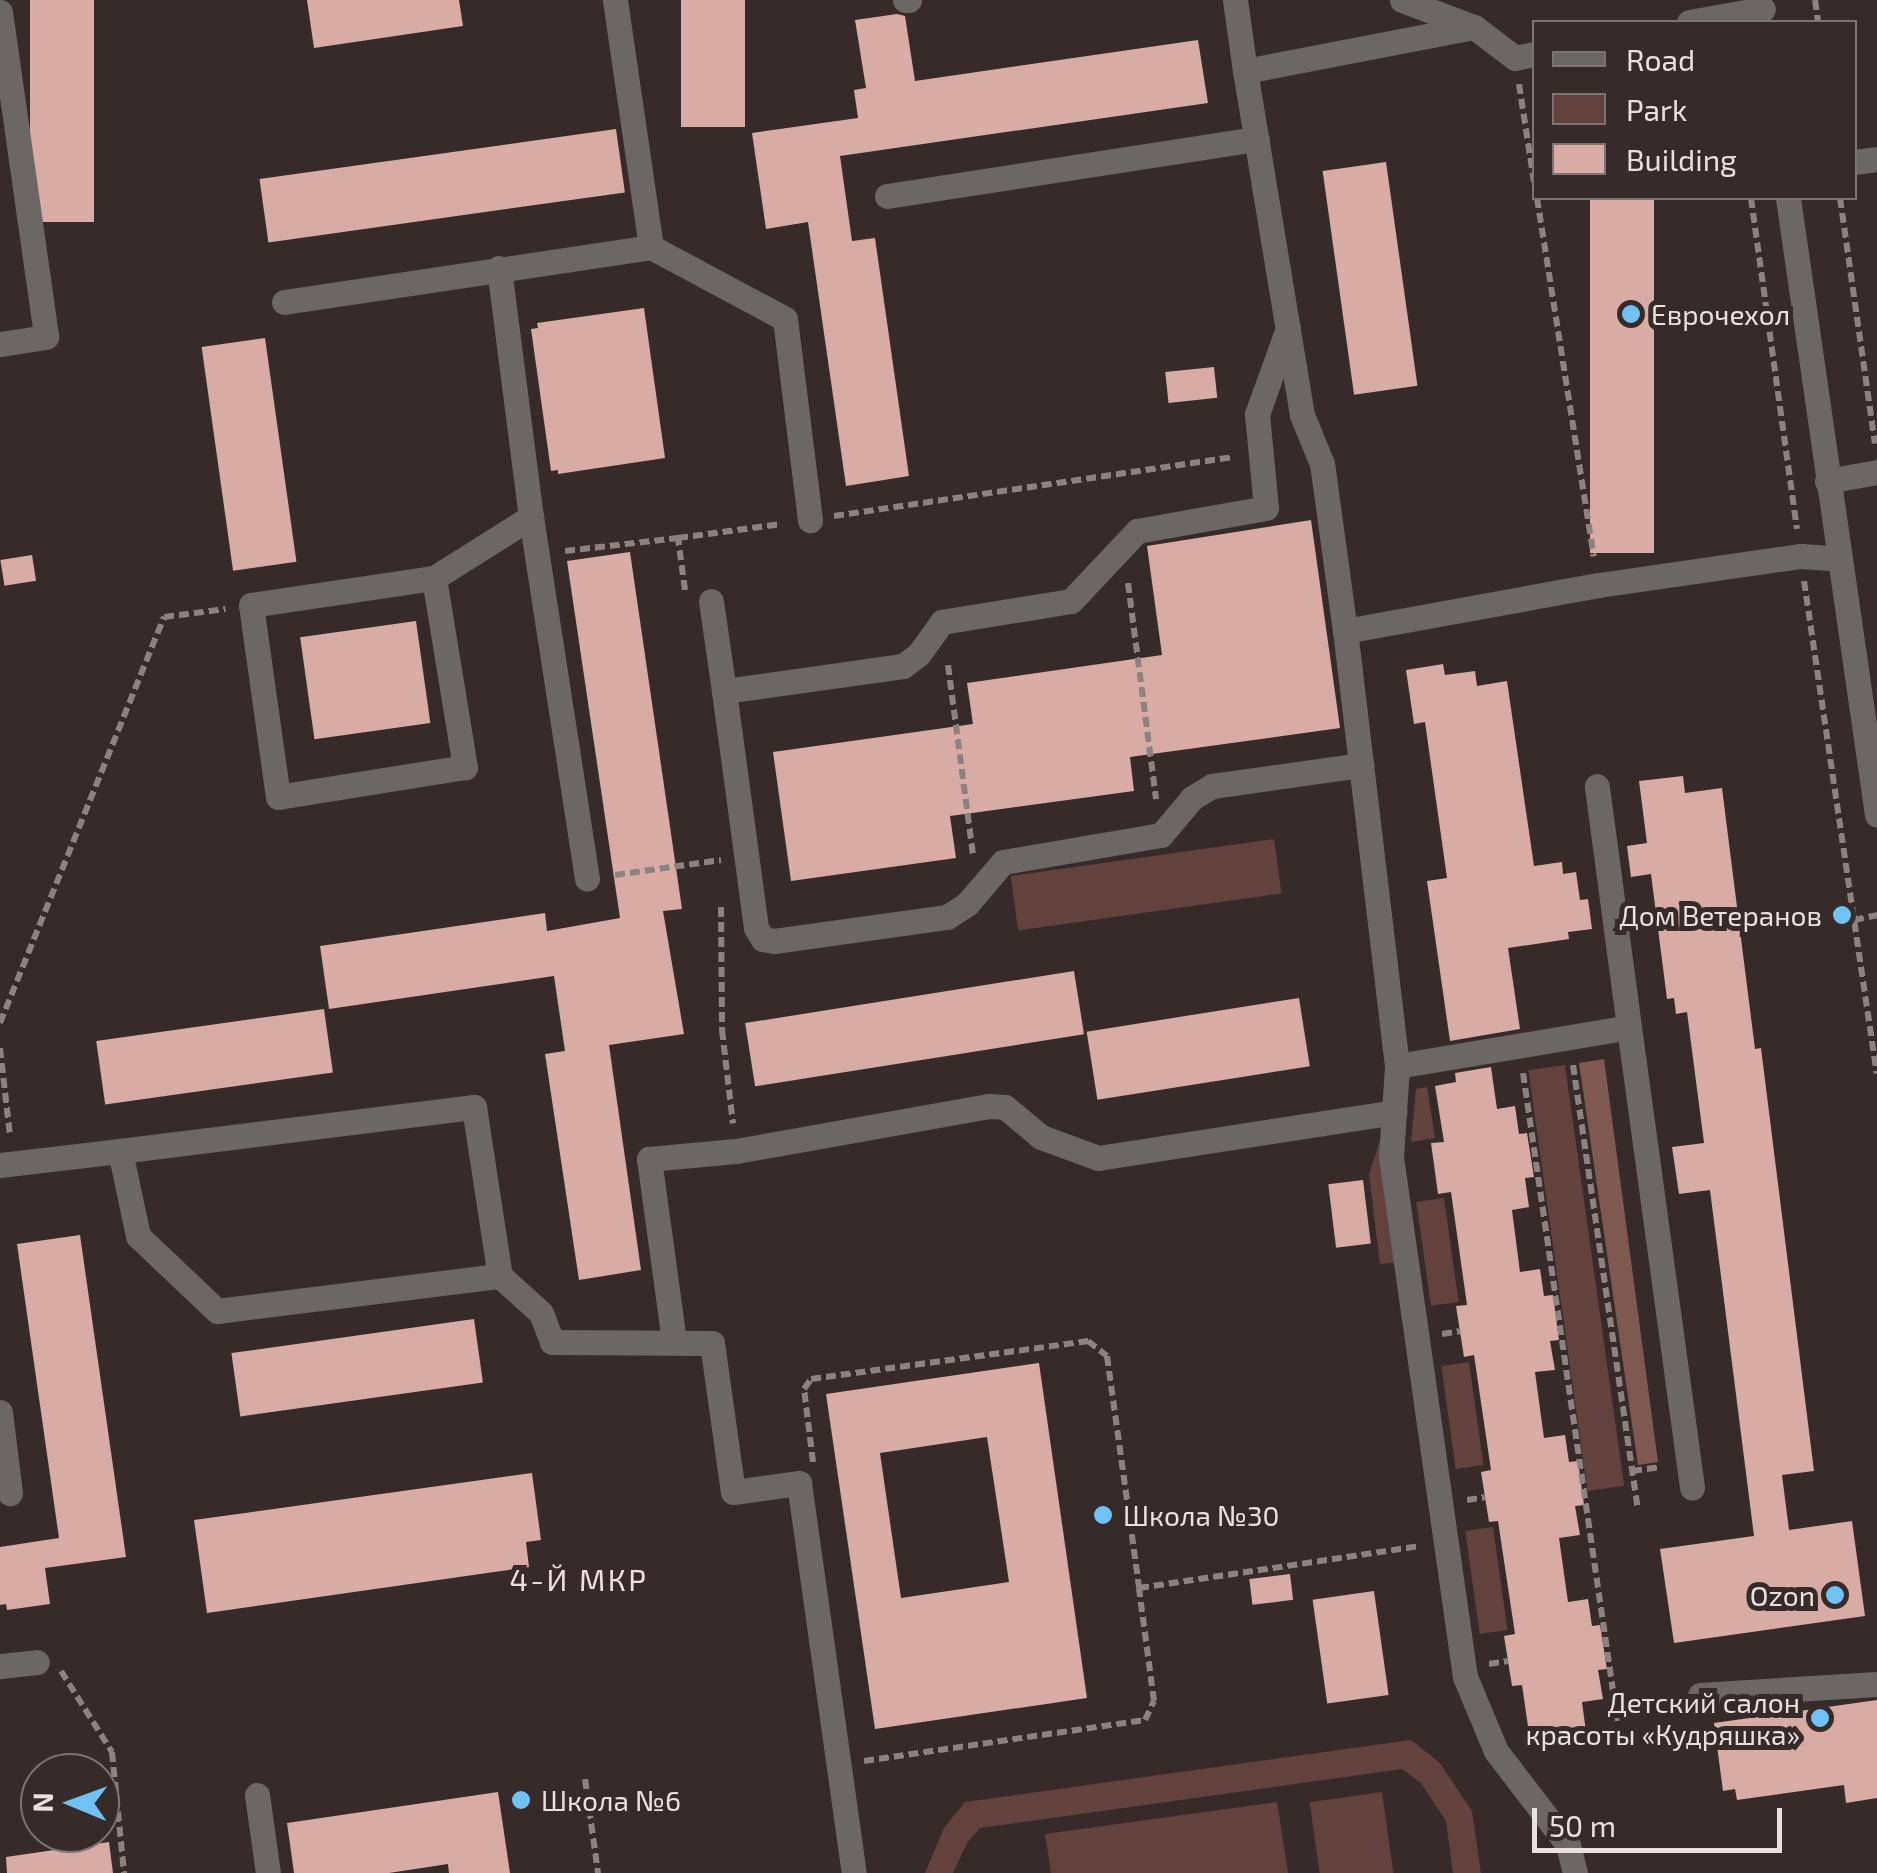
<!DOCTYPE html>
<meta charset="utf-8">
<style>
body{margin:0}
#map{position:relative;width:1877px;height:1873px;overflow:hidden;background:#362b29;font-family:"Exo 2",sans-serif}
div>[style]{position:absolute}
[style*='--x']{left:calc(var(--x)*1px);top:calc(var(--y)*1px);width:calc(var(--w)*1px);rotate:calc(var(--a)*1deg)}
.green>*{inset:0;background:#63423d;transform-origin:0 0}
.forest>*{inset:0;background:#7f5852}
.building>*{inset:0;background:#d8aba5;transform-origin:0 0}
.path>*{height:6px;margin-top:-3px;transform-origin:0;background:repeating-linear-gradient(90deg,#8c8381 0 10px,transparent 0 15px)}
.minor>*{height:25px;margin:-12.5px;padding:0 12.5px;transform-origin:12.5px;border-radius:12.5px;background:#6c6665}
.dots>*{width:28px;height:28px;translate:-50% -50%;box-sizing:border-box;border:5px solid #362b29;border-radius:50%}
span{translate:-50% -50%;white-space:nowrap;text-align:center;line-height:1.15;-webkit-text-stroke:10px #362b29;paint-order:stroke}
.poi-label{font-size:28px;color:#e8e1e0}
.left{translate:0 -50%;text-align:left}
.right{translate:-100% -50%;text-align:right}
.neighbourhood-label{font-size:30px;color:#efe0de;letter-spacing:2.5px}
.legend{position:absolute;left:1532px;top:20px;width:325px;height:180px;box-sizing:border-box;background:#362b29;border:2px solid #7d7472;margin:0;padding:12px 18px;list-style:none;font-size:30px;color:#e8e1e0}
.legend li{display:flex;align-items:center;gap:20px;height:50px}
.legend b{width:50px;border:2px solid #7d7472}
.north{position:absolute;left:20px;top:1753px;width:100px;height:100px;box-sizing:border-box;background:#362b29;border:2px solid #7d7472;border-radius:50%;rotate:271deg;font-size:28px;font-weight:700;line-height:40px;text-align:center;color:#e8e1e0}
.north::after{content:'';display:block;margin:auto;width:35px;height:45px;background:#70c1f4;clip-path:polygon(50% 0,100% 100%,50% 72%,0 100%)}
.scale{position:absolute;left:1532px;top:1808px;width:250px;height:45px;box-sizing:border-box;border:5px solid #e8e1e0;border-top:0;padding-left:12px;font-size:30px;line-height:35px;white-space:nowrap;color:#e8e1e0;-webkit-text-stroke:8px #362b29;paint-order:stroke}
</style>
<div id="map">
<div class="green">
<i style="left:1274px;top:839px;width:55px;height:266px;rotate:82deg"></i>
<i style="left:1565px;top:1065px;width:425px;height:37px;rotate:82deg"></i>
<i style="clip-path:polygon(1427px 1087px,1435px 1138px,1411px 1142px,1416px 1089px)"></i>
<i style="clip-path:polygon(1382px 1135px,1400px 1262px,1380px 1264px,1369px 1174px)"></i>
<i style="left:1444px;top:1198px;width:105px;height:28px;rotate:82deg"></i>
<i style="left:1469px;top:1362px;width:104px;height:28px;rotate:82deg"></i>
<i style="left:1493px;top:1527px;width:104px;height:28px;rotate:82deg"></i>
<i style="clip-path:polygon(1411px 1740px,1440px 1763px,1472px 1811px,1481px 1873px,1453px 1873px,1446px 1821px,1421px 1783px,1402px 1769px,980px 1828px,967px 1843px,953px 1873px,925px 1873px,944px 1828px,965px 1802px)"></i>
<i style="left:1382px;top:1792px;width:82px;height:73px;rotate:82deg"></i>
<i style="clip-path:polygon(1277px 1802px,1288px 1873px,1051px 1873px,1045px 1834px)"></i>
</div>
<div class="forest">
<i style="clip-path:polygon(1604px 1059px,1658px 1462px,1638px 1465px,1579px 1063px)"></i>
</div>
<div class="building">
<i style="left:30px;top:0;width:64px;height:222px"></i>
<i style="clip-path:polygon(307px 0,459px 0,463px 26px,314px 48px)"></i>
<i style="left:681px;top:0;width:64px;height:127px"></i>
<i style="clip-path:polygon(897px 14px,905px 16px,915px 81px,1198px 40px,1208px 103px,840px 156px,852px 241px,875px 238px,909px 476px,846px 486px,808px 222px,766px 229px,752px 133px,858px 118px,854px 90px,866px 88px,855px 20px)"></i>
<i style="left:616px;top:129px;width:64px;height:360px;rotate:82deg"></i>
<i style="left:1386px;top:162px;width:226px;height:64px;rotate:82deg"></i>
<i style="left:1590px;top:198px;width:64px;height:355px"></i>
<i style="clip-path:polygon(644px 308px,665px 458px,558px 474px,558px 470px,551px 471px,531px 329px,538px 328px,537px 323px)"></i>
<i style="left:265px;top:338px;width:226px;height:64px;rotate:82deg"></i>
<i style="left:1214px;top:367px;width:31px;height:49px;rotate:84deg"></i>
<i style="clip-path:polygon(1311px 520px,1340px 728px,1130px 757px,1134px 791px,950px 816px,956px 858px,791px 881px,773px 752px,973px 724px,967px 683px,1162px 655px,1147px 546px)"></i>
<i style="clip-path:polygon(630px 552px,682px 909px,663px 911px,684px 1034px,609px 1045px,641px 1270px,579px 1280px,545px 1054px,565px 1051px,554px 976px,329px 1009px,320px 946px,545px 913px,547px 931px,620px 918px,567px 561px)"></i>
<i style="left:32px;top:555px;width:26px;height:32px;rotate:81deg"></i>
<i style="left:416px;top:621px;width:103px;height:117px;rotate:82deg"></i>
<i style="clip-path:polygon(1443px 664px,1445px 675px,1475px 671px,1477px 686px,1507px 681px,1534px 866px,1562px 862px,1563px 874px,1576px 872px,1580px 900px,1588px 899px,1592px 929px,1568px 932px,1569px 939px,1508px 948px,1520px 1029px,1450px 1041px,1427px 881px,1447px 878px,1425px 722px,1414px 724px,1406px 670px)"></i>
<i style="clip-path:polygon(1683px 776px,1685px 793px,1722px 788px,1755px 1049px,1761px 1048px,1814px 1471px,1782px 1475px,1789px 1530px,1852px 1521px,1865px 1616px,1674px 1643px,1660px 1549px,1754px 1536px,1710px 1190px,1679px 1194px,1672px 1147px,1704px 1143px,1687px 1012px,1676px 1014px,1674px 998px,1667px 999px,1651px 874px,1631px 877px,1627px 846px,1647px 843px,1639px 781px)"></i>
<i style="left:1074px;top:971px;width:64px;height:333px;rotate:81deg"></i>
<i style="left:1299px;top:998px;width:69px;height:215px;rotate:81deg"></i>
<i style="left:324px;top:1009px;width:64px;height:230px;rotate:82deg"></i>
<i style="clip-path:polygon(1491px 1067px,1497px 1109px,1515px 1106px,1519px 1134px,1527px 1133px,1534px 1177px,1525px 1178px,1529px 1207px,1512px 1210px,1520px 1272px,1540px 1269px,1544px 1296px,1553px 1295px,1559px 1340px,1550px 1341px,1555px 1370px,1535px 1372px,1544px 1438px,1565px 1435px,1569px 1462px,1578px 1461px,1584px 1505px,1575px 1506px,1580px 1535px,1559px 1538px,1568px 1602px,1588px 1599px,1592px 1626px,1600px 1625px,1607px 1669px,1598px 1670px,1603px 1699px,1582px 1702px,1586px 1732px,1530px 1740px,1522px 1685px,1512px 1686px,1504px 1636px,1515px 1634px,1498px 1521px,1489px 1522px,1481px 1472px,1491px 1470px,1474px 1355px,1464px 1357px,1456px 1306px,1467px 1305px,1451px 1192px,1438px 1194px,1431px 1143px,1444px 1142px,1435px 1086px,1456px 1082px,1455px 1073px)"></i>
<i style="left:1363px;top:1180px;width:64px;height:35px;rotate:83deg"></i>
<i style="clip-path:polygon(80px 1235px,126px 1557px,45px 1568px,50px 1604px,7px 1610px,6px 1604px,0 1605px,0 1547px,59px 1538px,17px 1244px)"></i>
<i style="left:474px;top:1319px;width:64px;height:245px;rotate:82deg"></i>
<i style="clip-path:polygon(evenodd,1039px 1363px,1087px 1698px,875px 1729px,826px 1394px,1039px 1363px,987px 1437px,1009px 1582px,901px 1598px,880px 1453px,987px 1437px)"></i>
<i style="clip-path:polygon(532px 1473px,541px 1540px,526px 1542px,529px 1567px,207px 1613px,194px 1520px)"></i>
<i style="left:1290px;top:1574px;width:26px;height:41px;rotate:83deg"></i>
<i style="left:1374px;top:1591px;width:105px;height:62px;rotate:82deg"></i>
<i style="clip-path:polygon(1877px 1700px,1877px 1798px,1846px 1803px,1844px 1785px,1737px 1800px,1735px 1789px,1723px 1791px,1714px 1723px)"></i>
<i style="clip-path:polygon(498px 1792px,510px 1873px,449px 1873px,448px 1864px,389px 1873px,294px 1873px,287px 1823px)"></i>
<i style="clip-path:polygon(109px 1842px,113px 1873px,7px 1873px,6px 1857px)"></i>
</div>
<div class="path">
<i style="--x:1815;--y:0;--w:22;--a:82"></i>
<i style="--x:1519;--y:84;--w:99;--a:81.3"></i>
<i style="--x:1537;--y:198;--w:363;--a:81"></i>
<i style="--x:1751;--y:198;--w:334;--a:82.1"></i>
<i style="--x:1840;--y:198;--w:248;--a:81.9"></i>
<i style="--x:834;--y:516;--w:402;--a:-8.4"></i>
<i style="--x:565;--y:551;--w:114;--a:-6.6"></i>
<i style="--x:1804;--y:581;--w:498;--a:81.6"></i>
<i style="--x:1128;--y:583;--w:218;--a:82.6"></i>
<i style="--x:685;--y:590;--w:52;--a:-97.7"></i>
<i style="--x:678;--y:538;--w:105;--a:-7.7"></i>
<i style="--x:948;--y:665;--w:192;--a:82.5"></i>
<i style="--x:615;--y:875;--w:107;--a:-8.1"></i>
<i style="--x:721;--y:907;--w:123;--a:89.5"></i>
<i style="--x:722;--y:1030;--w:94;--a:83.3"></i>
<i style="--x:1854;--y:920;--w:24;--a:-12"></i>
<i style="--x:0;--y:1023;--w:438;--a:-68"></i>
<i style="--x:164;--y:617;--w:62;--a:-7.5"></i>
<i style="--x:0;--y:1048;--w:89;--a:83.5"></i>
<i style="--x:1573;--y:1065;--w:448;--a:81.7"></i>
<i style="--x:1523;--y:1073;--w:666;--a:81.71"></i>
<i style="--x:1619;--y:1732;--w:92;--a:171.3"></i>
<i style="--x:1442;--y:1334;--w:18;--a:-9"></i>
<i style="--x:813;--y:1462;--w:74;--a:-97"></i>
<i style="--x:804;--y:1389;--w:12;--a:-55"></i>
<i style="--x:811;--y:1379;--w:280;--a:-7.8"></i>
<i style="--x:1088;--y:1341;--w:24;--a:38"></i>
<i style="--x:1107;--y:1356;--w:234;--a:82.1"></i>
<i style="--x:1139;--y:1588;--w:284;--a:-8.5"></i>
<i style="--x:1632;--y:1471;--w:29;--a:-8"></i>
<i style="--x:1467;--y:1500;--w:18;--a:-9"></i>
<i style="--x:1489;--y:1664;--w:19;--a:-9"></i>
<i style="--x:61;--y:1671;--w:96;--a:57.8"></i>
<i style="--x:112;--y:1752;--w:122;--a:84.3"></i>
<i style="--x:864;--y:1761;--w:284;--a:-8.3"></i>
<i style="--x:1145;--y:1720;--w:21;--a:-65"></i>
<i style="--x:1154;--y:1701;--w:114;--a:-97.6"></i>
<i style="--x:585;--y:1779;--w:95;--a:82.1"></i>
</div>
<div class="minor">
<i style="--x:905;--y:0;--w:4;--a:0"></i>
<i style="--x:1235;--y:0;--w:72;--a:82"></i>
<i style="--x:1402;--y:0;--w:77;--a:20.6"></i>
<i style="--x:1474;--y:27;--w:51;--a:37.1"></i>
<i style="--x:1515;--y:58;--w:19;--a:-12"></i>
<i style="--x:0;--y:12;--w:328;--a:81.9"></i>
<i style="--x:46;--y:337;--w:47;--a:171.3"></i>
<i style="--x:1689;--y:22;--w:75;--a:-10"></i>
<i style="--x:1854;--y:162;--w:23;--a:-7"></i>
<i style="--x:887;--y:196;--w:374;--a:-8.8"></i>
<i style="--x:1788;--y:198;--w:623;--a:81.79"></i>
<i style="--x:651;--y:247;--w:152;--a:28.2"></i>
<i style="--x:785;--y:319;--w:203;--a:82.9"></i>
<i style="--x:499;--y:268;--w:251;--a:82.7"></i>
<i style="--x:531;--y:517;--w:366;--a:81.2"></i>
<i style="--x:284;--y:302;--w:371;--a:-8.5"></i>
<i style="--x:651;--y:247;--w:250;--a:-98.3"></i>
<i style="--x:1288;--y:328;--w:91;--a:109.8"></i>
<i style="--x:1257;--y:414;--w:94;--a:84.5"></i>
<i style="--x:1266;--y:508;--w:131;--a:169.9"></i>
<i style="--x:1137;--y:531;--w:96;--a:133.3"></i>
<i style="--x:1071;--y:601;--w:131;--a:170.8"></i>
<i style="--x:942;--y:622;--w:39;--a:126"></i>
<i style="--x:919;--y:654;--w:20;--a:143"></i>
<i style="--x:903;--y:666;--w:181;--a:172"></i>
<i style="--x:724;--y:691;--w:239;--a:82.3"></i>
<i style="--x:756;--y:928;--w:13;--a:58"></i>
<i style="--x:763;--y:939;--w:11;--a:10"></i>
<i style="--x:774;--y:941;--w:175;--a:-7.9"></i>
<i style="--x:947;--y:917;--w:24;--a:-33"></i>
<i style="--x:967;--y:904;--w:55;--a:-49.4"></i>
<i style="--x:1003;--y:862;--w:160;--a:-9.7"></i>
<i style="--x:1161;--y:835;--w:48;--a:-50"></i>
<i style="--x:1192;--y:798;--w:23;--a:-31"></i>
<i style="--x:1212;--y:786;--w:151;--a:-8"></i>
<i style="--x:1827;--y:481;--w:51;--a:-10.2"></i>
<i style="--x:434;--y:578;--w:192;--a:80.7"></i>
<i style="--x:465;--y:767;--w:189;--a:170.9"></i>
<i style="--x:278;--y:797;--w:194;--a:-98"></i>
<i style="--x:251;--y:605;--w:185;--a:-8.4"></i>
<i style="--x:434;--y:578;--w:115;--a:-32.2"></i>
<i style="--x:711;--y:601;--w:91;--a:81.8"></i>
<i style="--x:1345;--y:631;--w:169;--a:-97.8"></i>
<i style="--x:1322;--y:464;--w:53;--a:-112.2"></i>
<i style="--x:1302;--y:415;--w:349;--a:-99.4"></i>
<i style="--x:1245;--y:71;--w:233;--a:-10.9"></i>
<i style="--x:1629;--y:1027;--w:465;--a:82.2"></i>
<i style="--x:1397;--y:1066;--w:235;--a:-9.5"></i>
<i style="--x:1629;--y:1027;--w:243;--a:-97.6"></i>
<i style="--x:120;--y:1151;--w:357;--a:-7.1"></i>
<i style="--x:474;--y:1107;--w:171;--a:81.3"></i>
<i style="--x:500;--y:1276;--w:55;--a:42.1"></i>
<i style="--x:541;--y:1313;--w:31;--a:69"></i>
<i style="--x:552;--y:1342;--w:160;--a:0.4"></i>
<i style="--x:712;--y:1343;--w:150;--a:82"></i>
<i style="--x:733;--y:1492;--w:67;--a:-7.8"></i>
<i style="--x:799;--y:1483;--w:394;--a:82"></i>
<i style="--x:0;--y:1165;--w:121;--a:-6.7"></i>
<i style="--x:120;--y:1151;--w:87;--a:78"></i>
<i style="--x:138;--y:1236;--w:109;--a:43.5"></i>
<i style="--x:217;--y:1311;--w:285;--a:-7.1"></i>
<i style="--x:674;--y:1341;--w:184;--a:-97.8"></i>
<i style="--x:649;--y:1159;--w:87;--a:-5.3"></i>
<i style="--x:736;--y:1151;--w:256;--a:-10.1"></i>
<i style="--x:988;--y:1106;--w:17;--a:3"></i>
<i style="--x:1005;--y:1107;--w:47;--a:39.8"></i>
<i style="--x:1041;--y:1137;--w:61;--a:20.2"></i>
<i style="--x:1098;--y:1158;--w:300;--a:-8.8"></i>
<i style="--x:0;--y:1412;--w:82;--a:83"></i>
<i style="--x:0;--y:1666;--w:37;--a:-6"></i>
<i style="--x:1700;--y:1695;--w:177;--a:-3.6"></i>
<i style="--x:257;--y:1795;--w:79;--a:82"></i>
<i style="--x:1575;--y:1873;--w:29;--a:-104"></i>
<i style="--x:1568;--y:1845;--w:118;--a:-127.5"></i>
<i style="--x:1496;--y:1751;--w:80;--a:-112.7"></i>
<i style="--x:1465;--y:1677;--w:525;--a:-98.1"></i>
<i style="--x:1391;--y:1157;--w:91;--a:-86.2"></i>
<i style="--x:1397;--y:1066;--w:438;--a:-96.8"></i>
<i style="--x:1345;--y:631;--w:258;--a:-10.3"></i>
<i style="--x:1599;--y:585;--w:204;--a:-8.2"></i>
<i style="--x:1801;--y:556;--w:39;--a:4"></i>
</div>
<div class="dots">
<i style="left:1631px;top:314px;background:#70c1f4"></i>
<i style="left:1842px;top:915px;background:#70c1f4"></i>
<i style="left:1103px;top:1515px;background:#70c1f4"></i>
<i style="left:1835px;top:1595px;background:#70c1f4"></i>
<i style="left:1820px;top:1718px;background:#70c1f4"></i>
<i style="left:521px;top:1800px;background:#70c1f4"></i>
</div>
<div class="poi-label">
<span class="left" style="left:1651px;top:314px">Еврочехол</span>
<span class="right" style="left:1822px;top:915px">Дом Ветеранов</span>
<span class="left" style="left:1123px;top:1515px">Школа №30</span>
<span class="right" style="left:1815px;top:1595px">Ozon</span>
<span class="right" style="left:1800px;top:1718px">Детский салон<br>красоты «Кудряшка»</span>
<span class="left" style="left:541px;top:1800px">Школа №6</span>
</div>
<div class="neighbourhood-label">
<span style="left:579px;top:1579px">4-Й МКР</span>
</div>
<ul class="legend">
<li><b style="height:12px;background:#6c6665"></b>Road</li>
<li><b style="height:28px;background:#63423d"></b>Park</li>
<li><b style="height:28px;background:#d8aba5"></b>Building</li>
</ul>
<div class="north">N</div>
<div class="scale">50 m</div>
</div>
